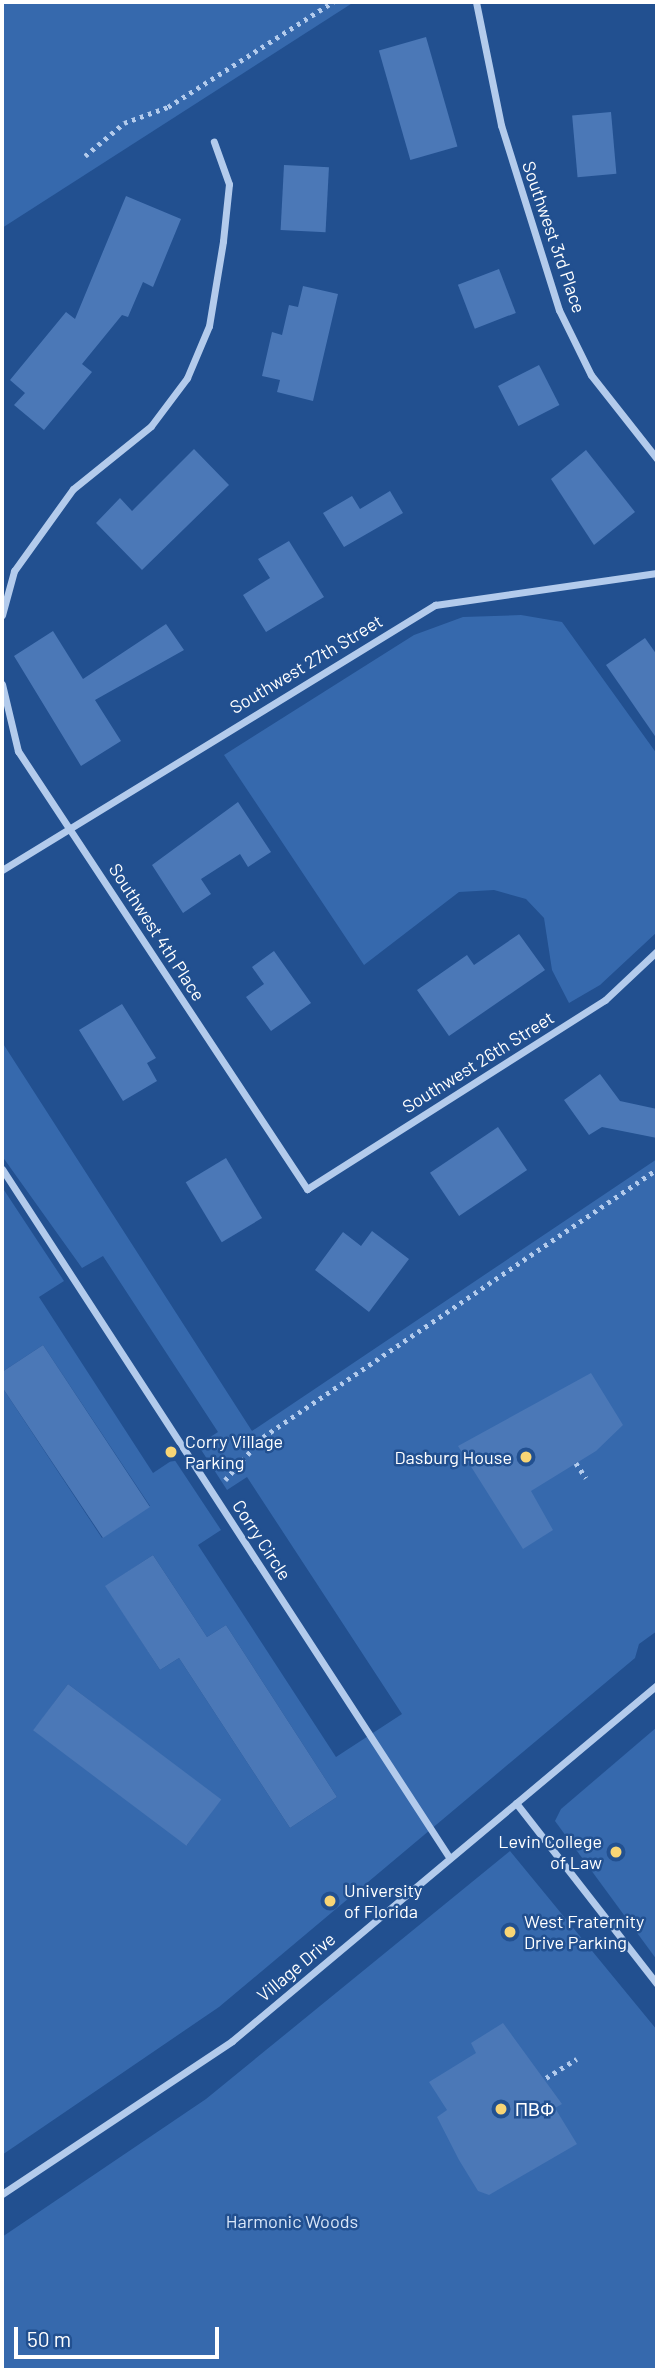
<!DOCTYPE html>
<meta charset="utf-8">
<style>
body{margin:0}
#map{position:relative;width:659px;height:2372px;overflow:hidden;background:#225090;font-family:Barlow,sans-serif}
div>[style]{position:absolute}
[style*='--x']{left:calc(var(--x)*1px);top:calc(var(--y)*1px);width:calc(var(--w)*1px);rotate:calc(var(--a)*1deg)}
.green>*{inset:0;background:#3669ad}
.building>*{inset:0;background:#4b78b7;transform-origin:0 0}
.path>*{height:4.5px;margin-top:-2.25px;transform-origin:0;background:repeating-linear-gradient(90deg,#b3cbec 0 3.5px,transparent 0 8.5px)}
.street>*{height:7px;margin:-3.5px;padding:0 3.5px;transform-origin:3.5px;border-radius:3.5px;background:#b3cbec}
.dots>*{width:19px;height:19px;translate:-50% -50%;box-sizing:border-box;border:4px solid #225090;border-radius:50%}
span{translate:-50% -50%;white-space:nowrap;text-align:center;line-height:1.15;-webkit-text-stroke:5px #225090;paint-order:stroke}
.street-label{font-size:18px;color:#fff}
.poi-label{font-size:18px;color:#fff}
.left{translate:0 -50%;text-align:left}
.right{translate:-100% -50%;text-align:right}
.park-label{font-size:18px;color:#d8e6f9}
.frame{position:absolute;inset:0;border:4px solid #fff;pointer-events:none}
.scale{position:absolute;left:14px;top:2327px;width:205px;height:32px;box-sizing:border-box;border:4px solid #fff;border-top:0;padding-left:9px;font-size:21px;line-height:24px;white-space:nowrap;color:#fff;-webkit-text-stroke:5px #225090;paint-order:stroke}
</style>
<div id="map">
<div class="green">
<i style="clip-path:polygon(2px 2px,354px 2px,2px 228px)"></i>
<i style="clip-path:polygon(521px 615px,562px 622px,657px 754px,657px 932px,600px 985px,569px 1003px,552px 970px,544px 918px,526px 899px,494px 890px,459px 892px,364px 965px,224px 755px,414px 635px,463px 617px)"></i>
<i style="clip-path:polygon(evenodd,2px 1042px,252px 1431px,657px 1159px,657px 1631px,639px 1644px,635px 1658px,219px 2007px,2px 2155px,2px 1387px,102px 1538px,150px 1506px,43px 1345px,2px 1372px,2px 1187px,64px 1281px,39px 1297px,153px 1473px,174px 1459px,221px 1530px,198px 1545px,336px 1757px,402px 1714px,247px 1477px,227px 1490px,198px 1445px,218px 1432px,103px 1256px,82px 1268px,2px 1156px,2px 1042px,153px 1555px,207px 1637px,226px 1625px,337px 1797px,290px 1828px,179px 1658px,160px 1670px,106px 1586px,153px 1555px,2px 1042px,68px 1684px,220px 1800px,187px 1845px,34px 1730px,68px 1684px)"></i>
<i style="clip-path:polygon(657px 1727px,657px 1960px,555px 1821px,561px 1809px)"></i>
<i style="clip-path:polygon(510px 1851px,657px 2030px,657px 2370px,2px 2370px,2px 2237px,206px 2099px)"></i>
</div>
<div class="building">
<i style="left:426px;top:37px;width:114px;height:49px;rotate:74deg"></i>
<i style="left:611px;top:112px;width:62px;height:39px;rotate:85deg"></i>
<i style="left:284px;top:165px;width:45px;height:65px;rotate:3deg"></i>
<i style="clip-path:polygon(126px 196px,181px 219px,153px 287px,143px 282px,128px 317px,122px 315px,82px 364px,92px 372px,44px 430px,14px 405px,25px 393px,10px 380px,66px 312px,75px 319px)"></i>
<i style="left:499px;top:269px;width:47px;height:44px;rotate:69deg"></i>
<i style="clip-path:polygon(303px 286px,338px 294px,313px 401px,277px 392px,280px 380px,262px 376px,272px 332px,282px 335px,289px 305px,298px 307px)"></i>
<i style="left:539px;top:365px;width:45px;height:46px;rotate:63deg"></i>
<i style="clip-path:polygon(194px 449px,229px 485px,142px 570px,96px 523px,120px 498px,132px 511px)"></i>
<i style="clip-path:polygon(586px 450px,635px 512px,594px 545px,551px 479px)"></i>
<i style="clip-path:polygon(390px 491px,403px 513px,344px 547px,323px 513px,352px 496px,360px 509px)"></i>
<i style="clip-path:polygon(289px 541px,324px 597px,266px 632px,243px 595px,270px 578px,258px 559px)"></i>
<i style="clip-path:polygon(166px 624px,184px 650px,95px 700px,121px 741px,81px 766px,14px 656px,53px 631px,83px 679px)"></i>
<i style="clip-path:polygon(645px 638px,657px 655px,657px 739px,606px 665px)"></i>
<i style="clip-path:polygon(238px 802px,271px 852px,248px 867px,240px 854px,201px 879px,211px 894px,183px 913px,152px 865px)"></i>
<i style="clip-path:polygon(519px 934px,545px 970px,449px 1036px,417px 990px,467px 955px,474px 965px)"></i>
<i style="clip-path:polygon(274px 951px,311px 1003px,271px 1031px,246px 997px,264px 984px,252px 967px)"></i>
<i style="clip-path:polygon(122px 1004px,156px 1058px,147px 1063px,157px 1081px,123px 1101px,79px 1030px)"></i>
<i style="clip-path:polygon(600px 1074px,620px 1101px,657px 1109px,657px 1138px,602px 1127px,589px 1135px,564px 1100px)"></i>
<i style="left:498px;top:1127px;width:52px;height:82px;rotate:56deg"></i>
<i style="left:226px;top:1158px;width:70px;height:47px;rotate:59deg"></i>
<i style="clip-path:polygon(372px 1231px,409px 1259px,369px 1312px,315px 1270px,343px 1232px,361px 1246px)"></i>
<i style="clip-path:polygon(43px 1345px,150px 1507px,103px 1538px,2px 1387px,2px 1372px)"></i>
<i style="clip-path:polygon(591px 1373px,623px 1425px,596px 1451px,531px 1491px,553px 1530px,523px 1549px,458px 1446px)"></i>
<i style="clip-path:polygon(153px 1555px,207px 1637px,226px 1625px,337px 1797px,290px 1828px,179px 1658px,160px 1670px,105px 1586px)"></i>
<i style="left:68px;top:1684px;width:192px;height:58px;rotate:37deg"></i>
<i style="clip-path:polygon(503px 2023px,562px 2104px,555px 2108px,577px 2144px,489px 2195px,478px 2191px,459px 2160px,437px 2117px,447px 2110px,429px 2082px,476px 2053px,471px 2043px)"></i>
</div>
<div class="path">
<i style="--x:85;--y:156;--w:51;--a:-40.2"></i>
<i style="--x:124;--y:123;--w:47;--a:-20"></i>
<i style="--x:168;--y:107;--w:196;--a:-32.5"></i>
<i style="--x:576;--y:1463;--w:18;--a:56"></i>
<i style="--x:225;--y:1480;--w:57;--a:-48.5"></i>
<i style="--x:263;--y:1437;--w:477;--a:-34.2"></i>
<i style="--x:546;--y:2078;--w:36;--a:-32"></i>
</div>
<div class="street">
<i style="--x:476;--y:2;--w:126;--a:78.5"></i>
<i style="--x:501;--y:125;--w:194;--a:72.6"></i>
<i style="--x:559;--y:310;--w:72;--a:63.8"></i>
<i style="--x:591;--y:375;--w:107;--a:51.8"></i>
<i style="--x:2;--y:615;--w:46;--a:-74.7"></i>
<i style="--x:14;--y:571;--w:101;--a:-54.3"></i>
<i style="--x:73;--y:489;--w:100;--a:-38.9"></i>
<i style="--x:151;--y:426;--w:60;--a:-53.1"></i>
<i style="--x:187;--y:378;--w:56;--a:-67.1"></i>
<i style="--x:209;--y:326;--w:86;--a:-80.6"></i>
<i style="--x:223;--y:241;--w:57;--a:-84"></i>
<i style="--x:229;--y:184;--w:45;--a:-109.7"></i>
<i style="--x:2;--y:684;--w:69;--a:76.6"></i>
<i style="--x:18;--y:751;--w:525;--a:56.58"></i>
<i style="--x:307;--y:1189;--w:353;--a:-32.4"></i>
<i style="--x:605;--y:1000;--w:71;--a:-43.3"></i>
<i style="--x:2;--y:870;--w:508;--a:-31.47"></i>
<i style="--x:435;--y:605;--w:224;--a:-8.2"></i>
<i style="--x:2;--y:1169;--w:820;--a:56.99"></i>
<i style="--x:516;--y:1803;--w:229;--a:52.1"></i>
<i style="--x:2;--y:2194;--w:276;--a:-33.6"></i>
<i style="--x:232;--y:2041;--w:554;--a:-39.95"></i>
</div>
<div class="dots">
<i style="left:171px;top:1452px;background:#f8d575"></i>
<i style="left:526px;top:1457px;background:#f8d575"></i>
<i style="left:616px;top:1852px;background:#f8d575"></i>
<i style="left:330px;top:1901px;background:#f8d575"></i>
<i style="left:510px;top:1932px;background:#f8d575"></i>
<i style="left:501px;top:2109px;background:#f8d575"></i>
</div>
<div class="street-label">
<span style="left:554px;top:237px;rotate:71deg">Southwest 3rd Place</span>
<span style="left:306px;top:664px;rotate:-31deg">Southwest 27th Street</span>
<span style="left:157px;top:932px;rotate:57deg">Southwest 4th Place</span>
<span style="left:478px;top:1062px;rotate:-32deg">Southwest 26th Street</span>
<span style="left:262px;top:1540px;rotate:57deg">Corry Circle</span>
<span style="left:296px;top:1967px;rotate:-40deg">Village Drive</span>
</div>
<div class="poi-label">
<span class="left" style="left:185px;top:1452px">Corry Village<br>Parking</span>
<span class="right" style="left:512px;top:1457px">Dasburg House</span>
<span class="right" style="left:602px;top:1852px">Levin College<br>of Law</span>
<span class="left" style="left:344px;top:1901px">University<br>of Florida</span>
<span class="left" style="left:524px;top:1932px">West Fraternity<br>Drive Parking</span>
<span class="left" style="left:515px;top:2109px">ΠΒΦ</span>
</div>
<div class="park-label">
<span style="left:292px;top:2221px">Harmonic Woods</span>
</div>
<div class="frame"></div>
<div class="scale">50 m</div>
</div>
